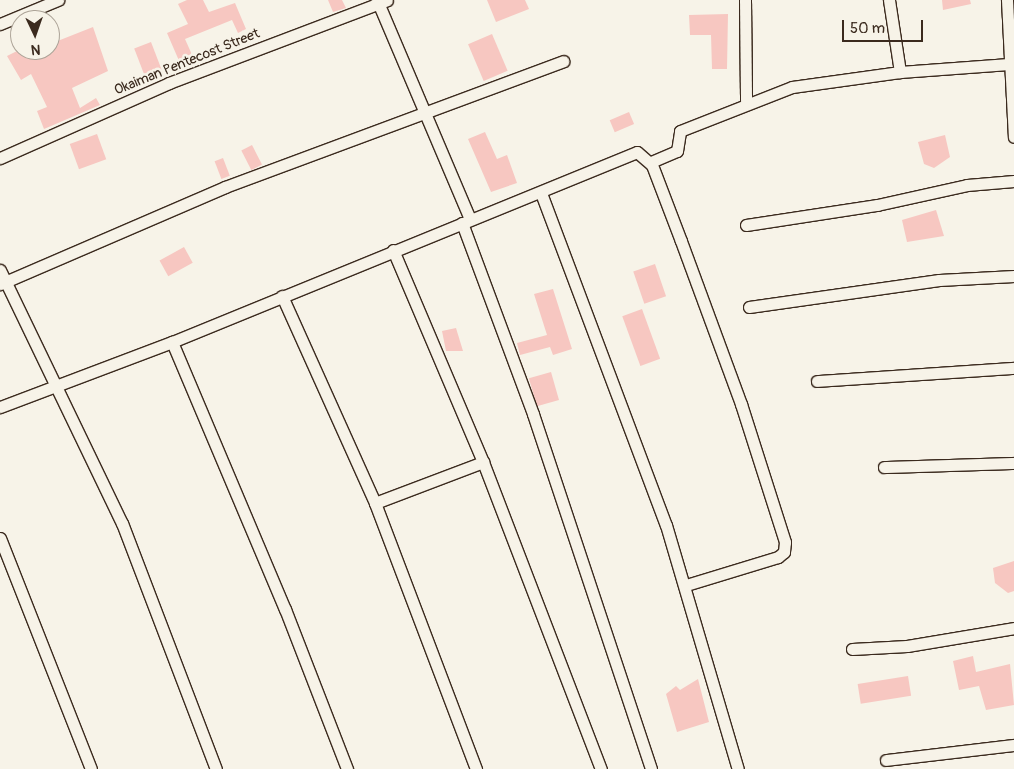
<!DOCTYPE html>
<style>
body{margin:0}
#map{position:relative;width:1014px;height:769px;overflow:hidden;background:#f7f3e8;font-family:Pangolin,sans-serif}
div>[style]{position:absolute}
[style*='--x']{left:calc(var(--x)*1px);top:calc(var(--y)*1px);width:calc(var(--w)*1px);rotate:calc(var(--a)*1deg)}
.building>*{inset:0;background:#f7c7c1;transform-origin:0 0}
.roads{filter:drop-shadow(1px 0 #3b2a1e) drop-shadow(-1px 0 #3b2a1e) drop-shadow(0 1px #3b2a1e) drop-shadow(0 -1px #3b2a1e)}
.minor>*{height:11px;margin:-5.5px;padding:0 5.5px;transform-origin:5.5px;border-radius:5.5px;background:#f7f3e8}
span{translate:-50% -50%;white-space:nowrap;text-align:center;line-height:1.15;-webkit-text-stroke:5px #f7f3e8;paint-order:stroke}
.street-label{font-size:14px;color:#3b2a1e}
.north{position:absolute;left:10px;top:10px;width:50px;height:50px;box-sizing:border-box;background:#f7f3e8;border:1px solid #aca397;border-radius:50%;rotate:177deg;font-size:14px;font-weight:700;line-height:20px;text-align:center;color:#3b2a1e}
.north::after{content:'';display:block;margin:auto;width:18px;height:22px;background:#3b2a1e;clip-path:polygon(50% 0,100% 100%,50% 72%,0 100%)}
.scale{position:absolute;left:842px;top:20px;width:81px;height:22px;box-sizing:border-box;border:2px solid #3b2a1e;border-top:0;padding-left:6px;font-size:15px;line-height:18px;white-space:nowrap;color:#3b2a1e;-webkit-text-stroke:4px #f7f3e8;paint-order:stroke}
</style>
<div id="map">
<div class="building">
<i style="clip-path:polygon(187px 0,203px 0,209px 12px,235px 3px,246px 29px,238px 33px,232px 20px,185px 39px,193px 57px,180px 63px,167px 33px,188px 24px,178px 4px)"></i>
<i style="clip-path:polygon(328px 0,342px 0,346px 8px,333px 12px)"></i>
<i style="clip-path:polygon(487px 0,525px 0,529px 9px,496px 22px)"></i>
<i style="clip-path:polygon(942px 0,970px 0,971px 4px,943px 10px)"></i>
<i style="clip-path:polygon(728px 14px,727px 69px,712px 69px,711px 35px,690px 35px,689px 15px)"></i>
<i style="clip-path:polygon(93px 27px,108px 71px,72px 88px,80px 108px,96px 98px,100px 105px,44px 129px,37px 111px,47px 107px,31px 74px,21px 80px,7px 56px,19px 50px,50px 50px,50px 44px)"></i>
<i style="left:492px;top:34px;width:40px;height:26px;rotate:67deg"></i>
<i style="left:151px;top:42px;width:33px;height:18px;rotate:69deg"></i>
<i style="left:629px;top:112px;width:13px;height:21px;rotate:67deg"></i>
<i style="clip-path:polygon(485px 132px,497px 159px,507px 155px,517px 183px,491px 192px,468px 139px)"></i>
<i style="left:97px;top:134px;width:27px;height:29px;rotate:70deg"></i>
<i style="clip-path:polygon(945px 135px,950px 157px,934px 168px,924px 164px,918px 142px)"></i>
<i style="left:252px;top:145px;width:22px;height:12px;rotate:63deg"></i>
<i style="left:223px;top:158px;width:19px;height:9px;rotate:69deg"></i>
<i style="clip-path:polygon(936px 210px,944px 236px,907px 242px,902px 220px)"></i>
<i style="left:184px;top:247px;width:18px;height:28px;rotate:61deg"></i>
<i style="left:655px;top:264px;width:34px;height:23px;rotate:71deg"></i>
<i style="clip-path:polygon(553px 289px,572px 349px,553px 355px,550px 347px,520px 355px,517px 343px,547px 335px,534px 294px)"></i>
<i style="left:642px;top:309px;width:53px;height:21px;rotate:70deg"></i>
<i style="clip-path:polygon(456px 328px,463px 351px,446px 351px,442px 331px)"></i>
<i style="left:551px;top:372px;width:29px;height:23px;rotate:74deg"></i>
<i style="clip-path:polygon(1014px 561px,1014px 591px,1008px 593px,995px 583px,993px 568px)"></i>
<i style="clip-path:polygon(973px 656px,976px 672px,1010px 664px,1014px 705px,986px 710px,979px 686px,959px 690px,953px 661px)"></i>
<i style="left:908px;top:676px;width:20px;height:51px;rotate:81deg"></i>
<i style="clip-path:polygon(698px 679px,709px 722px,677px 732px,666px 694px,676px 686px,680px 690px)"></i>
</div>
<div class="roads">
<div class="minor">
<i style="--x:377;--y:0;--w:238;--a:67"></i>
<i style="--x:745;--y:0;--w:103;--a:89.4"></i>
<i style="--x:889;--y:0;--w:73;--a:81.3"></i>
<i style="--x:1007;--y:0;--w:137;--a:87.1"></i>
<i style="--x:0;--y:24;--w:63;--a:-22.5"></i>
<i style="--x:0;--y:158;--w:185;--a:-23.9"></i>
<i style="--x:169;--y:83;--w:233;--a:-20.8"></i>
<i style="--x:651;--y:162;--w:28;--a:-23"></i>
<i style="--x:677;--y:151;--w:20;--a:-81"></i>
<i style="--x:680;--y:131;--w:120;--a:-21.4"></i>
<i style="--x:792;--y:87;--w:109;--a:-7.9"></i>
<i style="--x:900;--y:72;--w:109;--a:-4.2"></i>
<i style="--x:541;--y:193;--w:355;--a:69.4"></i>
<i style="--x:666;--y:525;--w:254;--a:73.6"></i>
<i style="--x:462;--y:223;--w:204;--a:69.6"></i>
<i style="--x:533;--y:414;--w:374;--a:71.6"></i>
<i style="--x:746;--y:225;--w:133;--a:-8.7"></i>
<i style="--x:877;--y:205;--w:92;--a:-12.5"></i>
<i style="--x:967;--y:185;--w:47;--a:-4.9"></i>
<i style="--x:393;--y:250;--w:230;--a:67"></i>
<i style="--x:483;--y:462;--w:329;--a:69"></i>
<i style="--x:0;--y:270;--w:281;--a:64.3"></i>
<i style="--x:122;--y:523;--w:263;--a:69.1"></i>
<i style="--x:0;--y:284;--w:245;--a:-23.3"></i>
<i style="--x:225;--y:187;--w:361;--a:-20.4"></i>
<i style="--x:282;--y:296;--w:227;--a:65.8"></i>
<i style="--x:375;--y:503;--w:285;--a:69.2"></i>
<i style="--x:749;--y:307;--w:192;--a:-8.1"></i>
<i style="--x:939;--y:280;--w:75;--a:-3.1"></i>
<i style="--x:172;--y:342;--w:290;--a:67.1"></i>
<i style="--x:285;--y:609;--w:172;--a:68.8"></i>
<i style="--x:817;--y:381;--w:197;--a:-3.8"></i>
<i style="--x:0;--y:407;--w:184;--a:-20.7"></i>
<i style="--x:172;--y:342;--w:502;--a:-22.23"></i>
<i style="--x:637;--y:152;--w:20;--a:41"></i>
<i style="--x:652;--y:165;--w:81;--a:69.1"></i>
<i style="--x:681;--y:241;--w:174;--a:69.8"></i>
<i style="--x:741;--y:404;--w:145;--a:72.3"></i>
<i style="--x:785;--y:542;--w:10;--a:96"></i>
<i style="--x:784;--y:552;--w:8;--a:140"></i>
<i style="--x:778;--y:557;--w:96;--a:163.1"></i>
<i style="--x:884;--y:467;--w:130;--a:-1.8"></i>
<i style="--x:375;--y:503;--w:116;--a:-20.8"></i>
<i style="--x:0;--y:538;--w:248;--a:68.5"></i>
<i style="--x:852;--y:649;--w:55;--a:-3.1"></i>
<i style="--x:907;--y:646;--w:109;--a:-9.5"></i>
<i style="--x:886;--y:760;--w:129;--a:-6.7"></i>
</div>
</div>
<div class="street-label">
<span style="left:187px;top:62px;rotate:-22deg">Okaiman Pentecost Street</span>
</div>
<div class="north">N</div>
<div class="scale">50 m</div>
</div>
